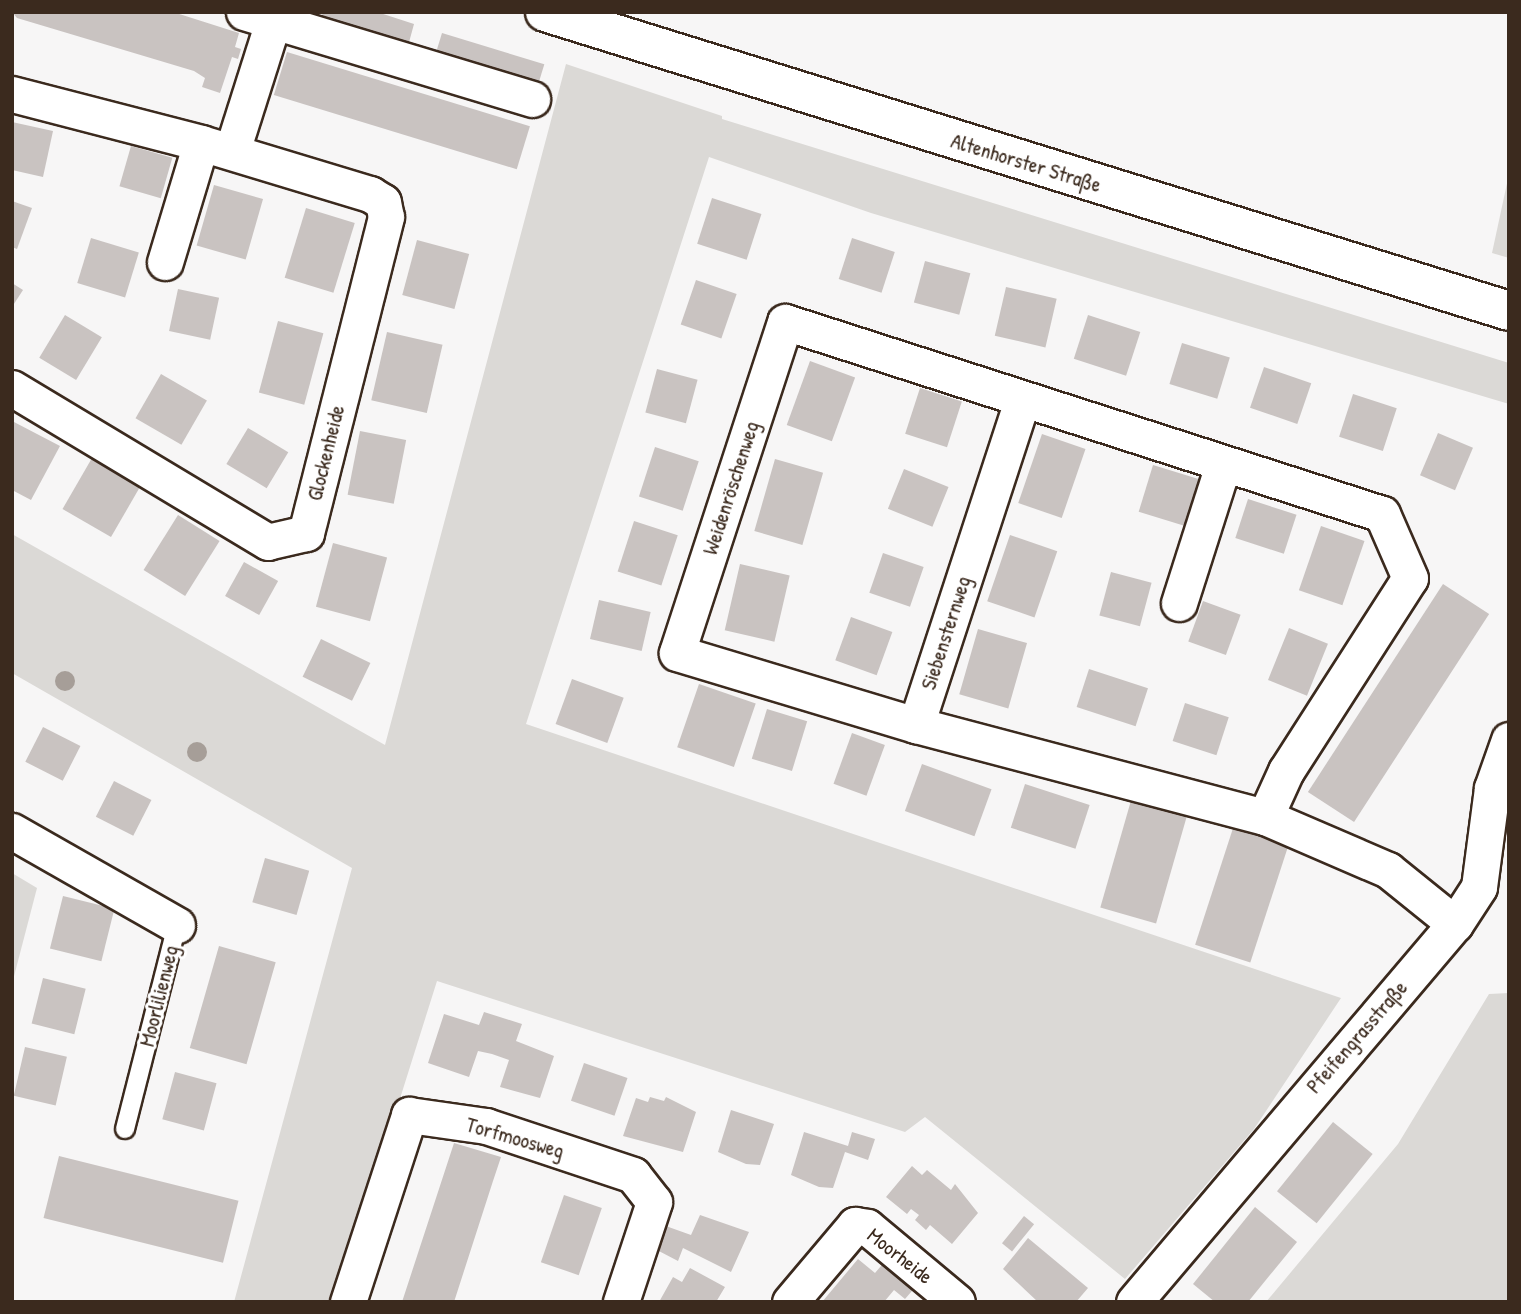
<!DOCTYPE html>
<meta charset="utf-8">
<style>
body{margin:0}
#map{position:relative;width:1521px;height:1314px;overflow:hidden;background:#f7f6f6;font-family:"Patrick Hand",sans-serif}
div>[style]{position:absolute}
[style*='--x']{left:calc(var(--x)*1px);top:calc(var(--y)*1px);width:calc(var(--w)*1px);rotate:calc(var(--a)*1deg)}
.green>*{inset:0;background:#dbd9d6}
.building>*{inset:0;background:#c9c3c1;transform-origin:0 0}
.roads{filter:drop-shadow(2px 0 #3b2a1e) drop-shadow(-2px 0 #3b2a1e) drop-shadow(0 2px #3b2a1e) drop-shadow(0 -2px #3b2a1e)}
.lane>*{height:18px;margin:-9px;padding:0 9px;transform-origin:9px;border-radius:9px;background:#fff}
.street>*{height:35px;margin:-17.5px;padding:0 17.5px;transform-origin:17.5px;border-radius:17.5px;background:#fff}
.secondary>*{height:38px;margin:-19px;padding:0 19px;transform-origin:19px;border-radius:19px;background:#fff}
.trees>*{width:20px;height:20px;margin:-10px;border-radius:50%;background:#a69e98}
span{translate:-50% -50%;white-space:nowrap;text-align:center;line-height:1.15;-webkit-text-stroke:6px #fff;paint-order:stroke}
.street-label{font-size:21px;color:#3b2a1e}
.frame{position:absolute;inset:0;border:14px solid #3b2a1e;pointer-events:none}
</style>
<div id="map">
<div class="green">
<i style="clip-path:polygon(566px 64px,722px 116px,722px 119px,1509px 363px,1509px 404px,871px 213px,709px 157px,526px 724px,1341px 998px,1254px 1129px,1125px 1279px,925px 1117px,905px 1132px,437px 981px,336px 1302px,234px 1302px,352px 868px,12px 673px,12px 534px,385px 745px)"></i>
<i style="clip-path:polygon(1509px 174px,1509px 258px,1492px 253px)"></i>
<i style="clip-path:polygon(12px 873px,37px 888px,12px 984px)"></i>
<i style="clip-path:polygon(1509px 993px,1509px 1302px,1266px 1302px,1398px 1144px,1489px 994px)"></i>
</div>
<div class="building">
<i style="clip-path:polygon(12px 12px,173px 12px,239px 33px,235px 47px,241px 49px,238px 59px,232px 57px,220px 93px,202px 87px,205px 78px,194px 71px,17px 18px)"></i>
<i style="clip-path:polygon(323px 12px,377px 12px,414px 24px,408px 46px,321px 19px)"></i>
<i style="left:442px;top:33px;width:107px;height:23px;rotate:17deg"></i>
<i style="left:287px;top:52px;width:254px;height:45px;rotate:17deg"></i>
<i style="clip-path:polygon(12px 122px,53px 131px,43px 177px,12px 170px)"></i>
<i style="left:131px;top:146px;width:43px;height:42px;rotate:16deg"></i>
<i style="left:214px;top:185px;width:51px;height:63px;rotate:16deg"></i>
<i style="left:712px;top:198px;width:52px;height:48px;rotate:18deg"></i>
<i style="clip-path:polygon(12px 201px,32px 208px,17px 249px,12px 247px)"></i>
<i style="left:306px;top:208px;width:51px;height:73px;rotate:17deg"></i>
<i style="left:91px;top:238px;width:50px;height:47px;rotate:17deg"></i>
<i style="left:852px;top:238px;width:45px;height:43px;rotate:18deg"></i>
<i style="left:417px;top:240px;width:54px;height:57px;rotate:15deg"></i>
<i style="left:925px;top:261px;width:47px;height:43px;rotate:15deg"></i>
<i style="left:696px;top:280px;width:43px;height:47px;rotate:19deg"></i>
<i style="clip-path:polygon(12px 283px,23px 290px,12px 307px)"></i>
<i style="left:1006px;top:287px;width:52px;height:50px;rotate:13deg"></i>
<i style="left:178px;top:289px;width:42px;height:43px;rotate:12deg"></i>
<i style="left:65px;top:315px;width:43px;height:50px;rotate:31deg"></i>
<i style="left:1088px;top:315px;width:55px;height:46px;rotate:18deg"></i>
<i style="left:278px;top:321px;width:47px;height:74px;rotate:15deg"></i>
<i style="left:387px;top:332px;width:57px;height:70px;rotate:13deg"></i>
<i style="left:1182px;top:343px;width:50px;height:43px;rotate:17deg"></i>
<i style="left:810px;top:361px;width:48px;height:68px;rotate:20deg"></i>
<i style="left:1264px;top:367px;width:50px;height:43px;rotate:19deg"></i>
<i style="left:657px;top:369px;width:42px;height:45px;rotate:15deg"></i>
<i style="left:161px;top:374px;width:53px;height:51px;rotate:30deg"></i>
<i style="left:920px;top:388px;width:44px;height:48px;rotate:18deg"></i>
<i style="left:1353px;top:394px;width:46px;height:45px;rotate:18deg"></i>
<i style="clip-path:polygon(14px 422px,60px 446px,31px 500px,12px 490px)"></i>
<i style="left:248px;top:428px;width:47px;height:42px;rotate:31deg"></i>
<i style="left:360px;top:431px;width:47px;height:65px;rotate:11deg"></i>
<i style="left:1438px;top:433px;width:38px;height:46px;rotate:23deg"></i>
<i style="left:1042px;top:434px;width:46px;height:73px;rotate:19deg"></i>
<i style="left:655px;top:447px;width:46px;height:52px;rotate:18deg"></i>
<i style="left:92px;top:458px;width:56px;height:59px;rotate:30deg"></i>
<i style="left:775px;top:459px;width:50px;height:75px;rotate:16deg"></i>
<i style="left:1153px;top:465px;width:51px;height:49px;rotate:17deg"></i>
<i style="left:904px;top:469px;width:48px;height:43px;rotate:22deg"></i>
<i style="left:1248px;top:499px;width:51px;height:41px;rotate:18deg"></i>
<i style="left:178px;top:515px;width:49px;height:65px;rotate:32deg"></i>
<i style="left:634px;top:521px;width:46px;height:53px;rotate:18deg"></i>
<i style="left:1321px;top:526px;width:46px;height:68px;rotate:19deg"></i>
<i style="left:1010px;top:535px;width:50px;height:70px;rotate:19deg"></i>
<i style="left:333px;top:543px;width:56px;height:66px;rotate:15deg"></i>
<i style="left:883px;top:553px;width:43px;height:42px;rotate:19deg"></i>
<i style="left:244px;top:562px;width:39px;height:39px;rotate:29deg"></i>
<i style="left:740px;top:564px;width:51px;height:68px;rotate:13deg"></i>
<i style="left:1111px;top:572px;width:42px;height:45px;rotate:15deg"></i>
<i style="left:1443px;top:584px;width:55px;height:248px;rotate:33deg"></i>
<i style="left:599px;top:600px;width:53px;height:40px;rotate:13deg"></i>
<i style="left:1203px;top:601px;width:40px;height:43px;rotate:20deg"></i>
<i style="left:851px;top:617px;width:44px;height:46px;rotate:20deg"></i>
<i style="left:1289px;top:628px;width:42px;height:56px;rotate:22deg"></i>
<i style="left:978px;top:629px;width:51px;height:68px;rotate:16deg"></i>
<i style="left:321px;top:639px;width:55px;height:42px;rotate:26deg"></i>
<i style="left:1089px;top:669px;width:62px;height:40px;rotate:18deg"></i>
<i style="left:572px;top:679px;width:55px;height:48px;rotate:20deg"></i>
<i style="left:699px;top:684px;width:60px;height:67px;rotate:19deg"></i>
<i style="left:1185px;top:703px;width:46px;height:40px;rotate:18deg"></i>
<i style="left:767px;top:709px;width:42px;height:52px;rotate:17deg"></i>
<i style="left:43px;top:727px;width:42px;height:39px;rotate:27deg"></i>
<i style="left:852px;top:733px;width:35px;height:54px;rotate:20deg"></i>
<i style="left:922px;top:764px;width:74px;height:50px;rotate:20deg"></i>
<i style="left:114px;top:781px;width:42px;height:40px;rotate:27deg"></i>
<i style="left:1025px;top:784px;width:68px;height:46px;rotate:18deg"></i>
<i style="left:1132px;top:797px;width:58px;height:115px;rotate:16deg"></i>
<i style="left:1235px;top:822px;width:58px;height:129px;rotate:18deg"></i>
<i style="left:265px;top:858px;width:46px;height:46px;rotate:16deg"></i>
<i style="left:63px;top:896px;width:53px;height:54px;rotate:14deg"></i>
<i style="left:219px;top:946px;width:59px;height:106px;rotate:16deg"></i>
<i style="left:43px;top:978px;width:44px;height:47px;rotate:14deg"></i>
<i style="clip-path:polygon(484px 1012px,522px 1024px,516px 1041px,554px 1056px,540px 1098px,500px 1087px,509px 1060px,492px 1054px,478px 1051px,469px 1077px,428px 1063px,444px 1014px,479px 1025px)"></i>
<i style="left:25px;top:1047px;width:43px;height:50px;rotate:13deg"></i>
<i style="left:584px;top:1063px;width:46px;height:40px;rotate:19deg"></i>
<i style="left:175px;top:1072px;width:43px;height:49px;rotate:15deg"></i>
<i style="clip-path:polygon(650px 1097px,664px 1101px,666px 1097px,696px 1112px,683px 1152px,623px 1136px,636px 1098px,648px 1102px)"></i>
<i style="clip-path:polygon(731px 1110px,774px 1124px,760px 1165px,746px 1164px,718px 1152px)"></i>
<i style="left:1333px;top:1122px;width:51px;height:89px;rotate:39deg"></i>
<i style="clip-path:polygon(804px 1132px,848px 1146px,852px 1132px,875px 1139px,868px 1160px,845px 1152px,833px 1188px,819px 1187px,791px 1175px)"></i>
<i style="clip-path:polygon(454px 1143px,501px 1157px,493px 1181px,454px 1302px,402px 1302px)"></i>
<i style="left:59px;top:1156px;width:185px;height:64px;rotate:14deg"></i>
<i style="clip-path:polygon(912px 1166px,922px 1175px,927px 1170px,951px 1190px,955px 1184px,978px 1213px,952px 1244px,930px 1225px,926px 1230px,915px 1220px,919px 1215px,911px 1209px,907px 1214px,886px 1197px)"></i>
<i style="left:564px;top:1195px;width:40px;height:71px;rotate:19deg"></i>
<i style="clip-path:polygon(1255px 1207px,1297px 1242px,1248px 1302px,1215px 1302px,1193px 1284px)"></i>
<i style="clip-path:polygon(700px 1215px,749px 1232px,731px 1272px,683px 1248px,678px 1261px,655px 1249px,663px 1225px,691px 1235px)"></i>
<i style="left:1024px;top:1216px;width:13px;height:35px;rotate:39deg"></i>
<i style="clip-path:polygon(1028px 1238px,1088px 1288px,1076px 1302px,1038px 1302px,1003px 1269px)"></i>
<i style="clip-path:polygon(858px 1259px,875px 1273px,887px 1259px,918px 1284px,905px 1299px,894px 1290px,884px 1302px,822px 1302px)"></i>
<i style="clip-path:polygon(690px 1268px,725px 1287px,716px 1302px,659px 1302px,673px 1277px,682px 1282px)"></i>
</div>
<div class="roads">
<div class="lane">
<i style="--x:125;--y:1129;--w:211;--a:-75.7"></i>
</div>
<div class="street">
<i style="--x:244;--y:12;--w:301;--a:16.8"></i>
<i style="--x:12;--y:94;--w:195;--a:14.5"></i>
<i style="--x:201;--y:143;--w:177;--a:16.8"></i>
<i style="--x:370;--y:194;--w:15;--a:32"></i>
<i style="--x:383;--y:202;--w:15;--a:79"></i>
<i style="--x:386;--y:217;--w:326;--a:104.2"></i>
<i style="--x:306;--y:533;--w:39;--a:167"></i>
<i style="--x:268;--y:542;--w:299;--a:-149"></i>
<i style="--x:232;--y:151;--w:135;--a:-72.4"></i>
<i style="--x:165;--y:262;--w:124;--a:-73.2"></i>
<i style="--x:1179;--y:603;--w:145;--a:-72.3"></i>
<i style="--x:916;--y:725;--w:342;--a:-71.9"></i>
<i style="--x:1265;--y:817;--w:51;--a:-65.5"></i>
<i style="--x:1286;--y:771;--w:229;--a:-57.3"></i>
<i style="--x:1410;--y:578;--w:70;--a:-113.6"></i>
<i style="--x:1382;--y:514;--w:627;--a:-162.17"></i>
<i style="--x:785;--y:322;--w:348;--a:108.1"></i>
<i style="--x:677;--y:653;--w:250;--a:16.8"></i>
<i style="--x:916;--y:725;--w:361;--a:14.8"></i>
<i style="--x:1265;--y:817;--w:134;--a:23.3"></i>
<i style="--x:1388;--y:870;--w:86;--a:38.9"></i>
<i style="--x:12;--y:831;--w:190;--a:29.7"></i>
<i style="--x:348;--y:1302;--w:197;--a:-71.9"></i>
<i style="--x:409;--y:1115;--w:78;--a:8.1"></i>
<i style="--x:486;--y:1126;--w:155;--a:18.4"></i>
<i style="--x:633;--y:1175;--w:34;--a:52"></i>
<i style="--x:654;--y:1202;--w:105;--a:108.3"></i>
<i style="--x:790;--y:1302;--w:101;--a:-49.8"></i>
<i style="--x:855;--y:1225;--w:12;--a:9"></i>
<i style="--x:867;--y:1227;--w:117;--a:39.8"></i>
<i style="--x:1134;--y:1302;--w:496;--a:-49.7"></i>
<i style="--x:1455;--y:924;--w:44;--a:-57"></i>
<i style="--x:1479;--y:887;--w:100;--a:-82.5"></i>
<i style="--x:1492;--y:788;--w:51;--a:-70.5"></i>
</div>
<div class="secondary">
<i style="--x:545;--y:12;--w:1009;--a:17.23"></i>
</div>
</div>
<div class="trees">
<i style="left:65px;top:681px"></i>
<i style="left:197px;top:752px"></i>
</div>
<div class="street-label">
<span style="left:1026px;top:163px;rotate:17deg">Altenhorster Straße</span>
<span style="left:326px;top:453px;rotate:-76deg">Glockenheide</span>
<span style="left:731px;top:488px;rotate:-72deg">Weidenröschenweg</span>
<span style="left:946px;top:633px;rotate:-72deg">Siebensternweg</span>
<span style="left:159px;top:996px;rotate:-76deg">Moorlilienweg</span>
<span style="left:1357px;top:1037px;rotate:-49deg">Pfeifengrasstraße</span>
<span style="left:515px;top:1138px;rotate:16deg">Torfmoosweg</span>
<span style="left:900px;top:1256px;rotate:38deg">Moorheide</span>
</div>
<div class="frame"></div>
</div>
